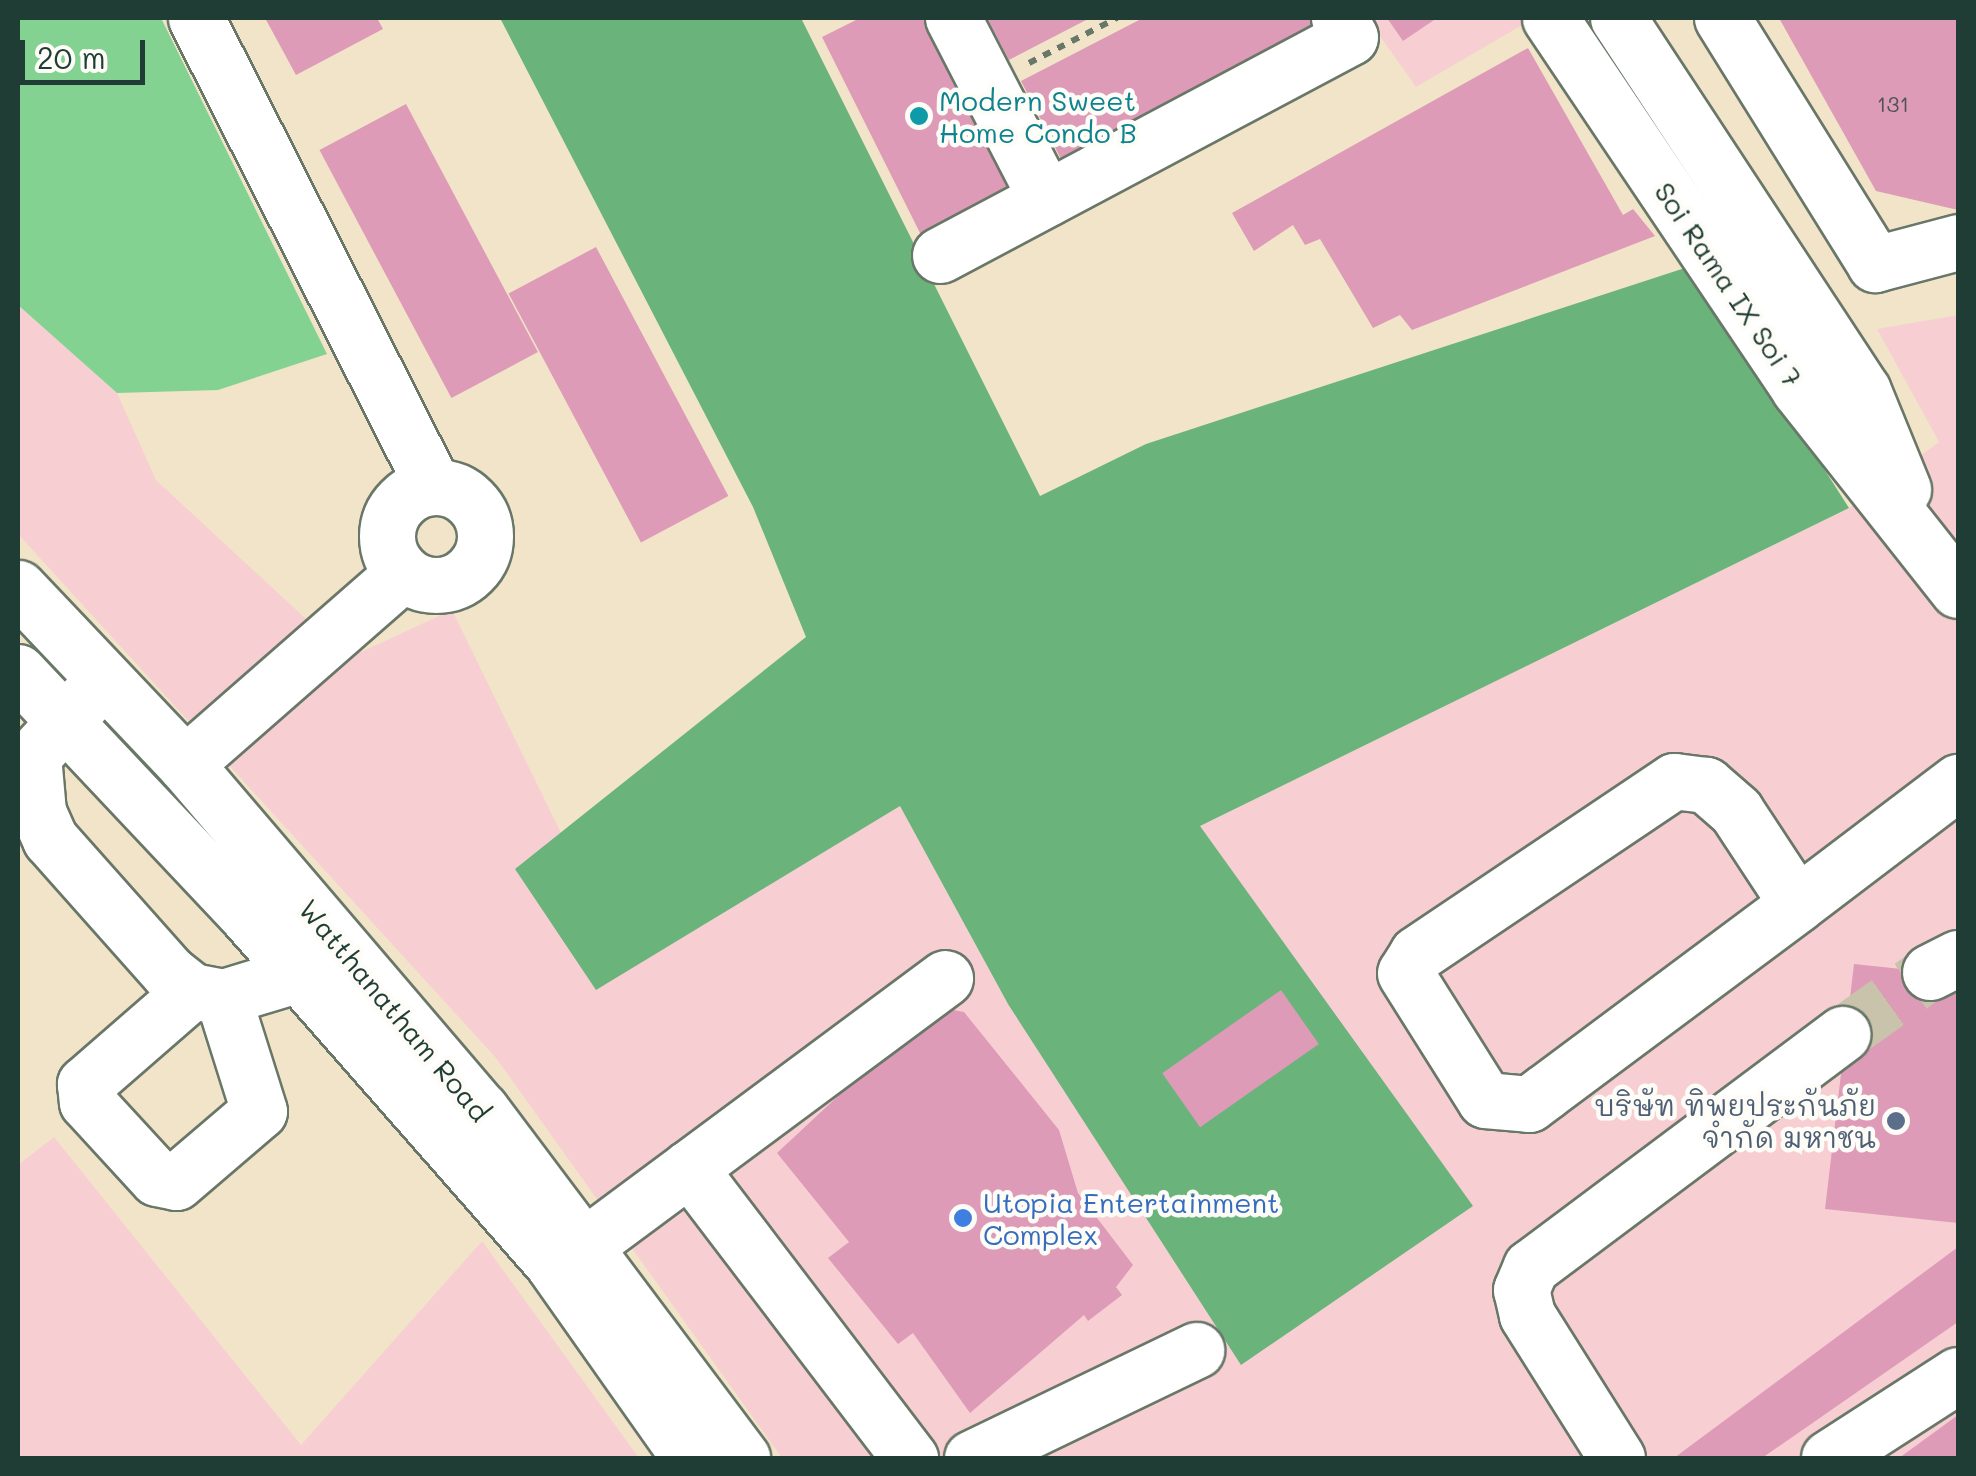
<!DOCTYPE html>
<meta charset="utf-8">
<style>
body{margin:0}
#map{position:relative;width:1976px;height:1476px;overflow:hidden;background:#f2e4c8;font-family:Mali,"Playpen Sans Thai",sans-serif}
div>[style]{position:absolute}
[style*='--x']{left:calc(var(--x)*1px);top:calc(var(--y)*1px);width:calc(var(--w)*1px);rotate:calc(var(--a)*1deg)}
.built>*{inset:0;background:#f7cfd2}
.green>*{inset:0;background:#83d292}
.forest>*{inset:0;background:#6ab47c}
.building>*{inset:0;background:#dd9bb8;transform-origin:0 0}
.minor-tunnel>*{height:55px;margin-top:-27.5px;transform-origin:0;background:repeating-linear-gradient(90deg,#c8c3aa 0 55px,transparent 0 83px)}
.path>*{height:6px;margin-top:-3px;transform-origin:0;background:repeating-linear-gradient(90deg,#697768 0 8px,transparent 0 16px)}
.roads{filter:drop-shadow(2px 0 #697768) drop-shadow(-2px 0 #697768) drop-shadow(0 2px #697768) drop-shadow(0 -2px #697768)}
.minor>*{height:55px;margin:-27.5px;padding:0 27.5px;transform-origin:27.5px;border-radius:27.5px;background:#fff}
.minor>.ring{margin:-27.5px;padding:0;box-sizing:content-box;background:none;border:55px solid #fff;border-radius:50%}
.dots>*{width:28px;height:28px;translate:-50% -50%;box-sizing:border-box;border:5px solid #fdfcf7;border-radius:50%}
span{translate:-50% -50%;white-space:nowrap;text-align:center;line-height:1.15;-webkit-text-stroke:9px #fdfcf7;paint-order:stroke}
.number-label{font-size:22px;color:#4e5455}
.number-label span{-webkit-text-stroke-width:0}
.culture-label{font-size:28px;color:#0d838f}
.left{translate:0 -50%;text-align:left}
.street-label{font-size:28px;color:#1f3d34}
.service-label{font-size:28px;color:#4e5e75}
.right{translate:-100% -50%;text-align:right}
.shop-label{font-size:28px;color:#366cbe}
.frame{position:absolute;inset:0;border:20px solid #1f3d34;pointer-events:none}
.scale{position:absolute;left:20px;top:40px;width:125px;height:45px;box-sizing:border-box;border:5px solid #1f3d34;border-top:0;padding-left:12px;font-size:30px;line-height:35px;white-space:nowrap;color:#1f3d34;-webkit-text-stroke:8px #fdfcf7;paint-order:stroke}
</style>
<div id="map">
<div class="built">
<i style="clip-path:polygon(1367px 18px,1534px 18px,1416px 87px)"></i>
<i style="clip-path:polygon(18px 305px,117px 393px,156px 480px,348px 658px,452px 610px,561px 833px,516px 868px,596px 989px,900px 805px,1008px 1004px,1472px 1206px,1199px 826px,1849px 508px,1939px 442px,1877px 329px,1958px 315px,1958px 1458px,782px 1458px,496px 1058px,18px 534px)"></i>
<i style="clip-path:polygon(54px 1137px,301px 1445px,482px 1241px,639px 1458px,18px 1458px,18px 1165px)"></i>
</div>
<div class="green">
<i style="clip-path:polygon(18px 18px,161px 18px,327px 354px,218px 390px,117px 393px,18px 305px)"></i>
</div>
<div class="forest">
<i style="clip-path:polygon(500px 18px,801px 18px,1040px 496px,1146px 444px,1694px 265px,1849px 508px,1200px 826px,1473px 1206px,1241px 1365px,1008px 1004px,900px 806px,596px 990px,515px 869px,806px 637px,753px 507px)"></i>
</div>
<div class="building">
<i style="clip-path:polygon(265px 18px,377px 18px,383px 29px,296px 75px)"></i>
<i style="clip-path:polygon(860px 18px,926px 18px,1015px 195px,924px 241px,822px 37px)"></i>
<i style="clip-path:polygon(987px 18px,1090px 18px,1009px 60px)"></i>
<i style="clip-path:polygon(1143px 18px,1327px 18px,1329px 21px,1061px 159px,1021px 81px)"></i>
<i style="clip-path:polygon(1387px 18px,1437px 18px,1403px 41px)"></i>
<i style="clip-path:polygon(1779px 18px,1958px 18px,1958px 210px,1876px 191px)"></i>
<i style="clip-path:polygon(1528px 48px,1623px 215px,1633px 209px,1655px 236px,1412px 330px,1400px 315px,1373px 328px,1320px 239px,1305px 245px,1293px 225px,1254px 251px,1232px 213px)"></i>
<i style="left:406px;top:104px;width:281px;height:98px;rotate:62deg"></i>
<i style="left:596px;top:247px;width:282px;height:99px;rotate:62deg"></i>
<i style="clip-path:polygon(1854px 964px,1958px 975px,1958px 1223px,1825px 1209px)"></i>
<i style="left:1281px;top:990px;width:66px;height:145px;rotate:55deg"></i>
<i style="clip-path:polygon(948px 1009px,964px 1012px,1059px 1130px,1078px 1193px,1133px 1265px,1116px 1287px,1122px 1295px,1088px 1321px,1084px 1315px,970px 1413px,913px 1333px,898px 1344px,828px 1258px,849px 1242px,777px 1153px,882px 1055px)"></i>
<i style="clip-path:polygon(1958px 1247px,1958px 1322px,1762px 1458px,1674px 1458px)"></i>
<i style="clip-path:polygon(1958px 1415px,1958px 1458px,1899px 1458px)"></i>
</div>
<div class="minor-tunnel">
<i style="--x:1843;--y:1034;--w:107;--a:-35.5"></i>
</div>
<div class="path">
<i style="--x:1029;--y:63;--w:99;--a:-27.1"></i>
</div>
<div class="roads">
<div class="minor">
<i style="--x:196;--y:18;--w:525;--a:63.14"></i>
<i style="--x:953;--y:18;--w:203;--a:62.7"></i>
<i style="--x:1550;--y:18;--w:447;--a:56.1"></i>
<i style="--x:1799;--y:389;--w:256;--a:51.7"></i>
<i style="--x:1618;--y:18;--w:446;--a:56.7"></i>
<i style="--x:1863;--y:391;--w:106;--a:67.8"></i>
<i style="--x:1722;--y:18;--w:290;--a:58.1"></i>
<i style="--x:1875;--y:264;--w:86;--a:-14.8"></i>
<i style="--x:940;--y:255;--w:464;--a:-28"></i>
<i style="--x:1350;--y:37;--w:22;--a:-120"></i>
<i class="ring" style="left:387px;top:487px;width:43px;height:43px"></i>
<i style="--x:18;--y:588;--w:243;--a:46.5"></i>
<i style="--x:185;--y:764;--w:455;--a:49.5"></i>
<i style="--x:481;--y:1110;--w:435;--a:53.1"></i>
<i style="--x:18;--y:672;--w:332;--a:46.7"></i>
<i style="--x:246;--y:914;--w:466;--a:48.7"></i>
<i style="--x:553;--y:1264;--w:237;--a:54.8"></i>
<i style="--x:88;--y:696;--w:81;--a:132.5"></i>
<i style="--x:33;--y:756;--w:56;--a:84.9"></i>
<i style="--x:38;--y:812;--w:30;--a:66"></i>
<i style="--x:50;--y:839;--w:179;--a:48.4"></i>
<i style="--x:169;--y:973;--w:29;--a:38"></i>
<i style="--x:192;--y:991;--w:32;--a:11"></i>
<i style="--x:223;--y:997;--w:79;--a:-16.8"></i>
<i style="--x:299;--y:974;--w:32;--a:-36"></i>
<i style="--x:185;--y:764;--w:290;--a:-41.2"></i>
<i style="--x:1797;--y:904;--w:111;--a:-123.3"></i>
<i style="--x:1736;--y:811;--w:40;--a:-139"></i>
<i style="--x:1706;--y:785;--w:32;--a:-173"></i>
<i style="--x:1674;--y:781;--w:310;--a:146.1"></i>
<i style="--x:1417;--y:954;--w:22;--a:122"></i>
<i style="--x:1405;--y:973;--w:150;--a:57.8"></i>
<i style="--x:1485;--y:1100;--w:44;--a:5.2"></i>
<i style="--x:1529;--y:1104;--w:20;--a:-37"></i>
<i style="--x:1545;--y:1092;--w:314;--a:-36.7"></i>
<i style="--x:1797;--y:904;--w:202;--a:-37.2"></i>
<i style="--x:1930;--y:972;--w:31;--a:-27"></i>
<i style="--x:192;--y:991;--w:142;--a:139"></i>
<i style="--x:85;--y:1084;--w:18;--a:84"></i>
<i style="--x:87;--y:1102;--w:103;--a:47.4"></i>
<i style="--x:157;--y:1178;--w:19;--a:12"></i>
<i style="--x:176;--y:1182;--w:109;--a:-40.5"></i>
<i style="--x:259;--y:1111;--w:120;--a:-107.5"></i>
<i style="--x:689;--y:1168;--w:365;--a:52.7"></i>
<i style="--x:587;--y:1244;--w:446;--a:-36.6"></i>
<i style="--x:972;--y:1458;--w:249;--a:-25.7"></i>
<i style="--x:1617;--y:1458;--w:169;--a:-122.2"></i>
<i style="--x:1527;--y:1315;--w:26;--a:-103"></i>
<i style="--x:1521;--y:1290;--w:25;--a:-67"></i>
<i style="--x:1531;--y:1267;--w:389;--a:-36.8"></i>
<i style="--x:1829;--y:1458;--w:153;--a:-32.8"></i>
</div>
</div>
<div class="dots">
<i style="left:919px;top:116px;background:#0f9aa8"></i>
<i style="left:1896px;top:1121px;background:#5c6f8a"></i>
<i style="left:963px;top:1218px;background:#3f7fe0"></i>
</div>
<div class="number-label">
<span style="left:1893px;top:104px">131</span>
</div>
<div class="culture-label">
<span class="left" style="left:939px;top:116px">Modern Sweet<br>Home Condo B</span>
</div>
<div class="street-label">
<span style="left:1729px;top:284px;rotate:56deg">Soi Rama IX Soi 7</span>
<span style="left:395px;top:1010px;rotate:50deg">Watthanatham Road</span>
</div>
<div class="service-label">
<span class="right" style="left:1876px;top:1121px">บริษัท ทิพยประกันภัย<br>จำกัด มหาชน</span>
</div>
<div class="shop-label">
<span class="left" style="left:983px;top:1218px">Utopia Entertainment<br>Complex</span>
</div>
<div class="frame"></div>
<div class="scale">20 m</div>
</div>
